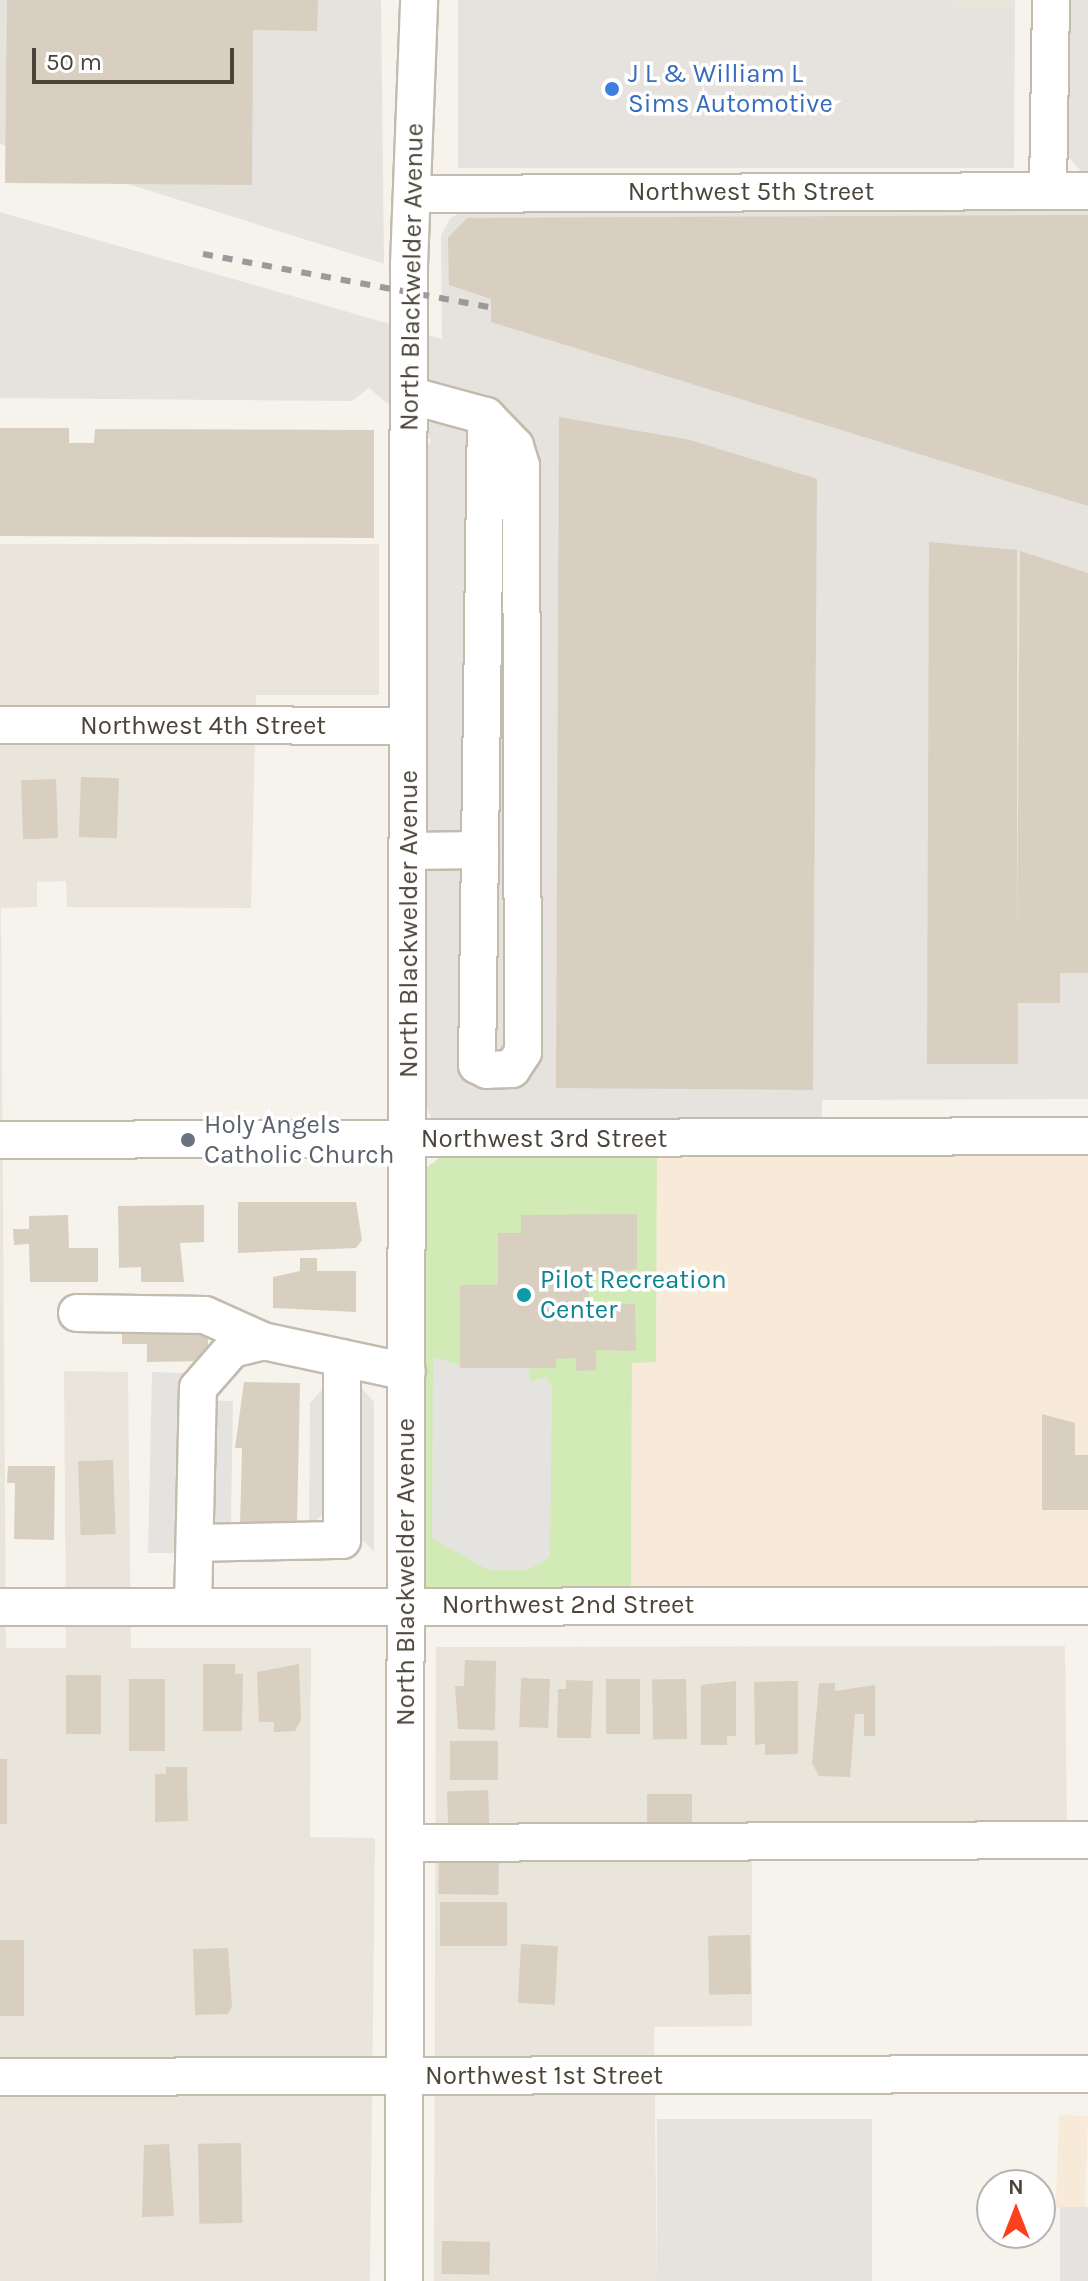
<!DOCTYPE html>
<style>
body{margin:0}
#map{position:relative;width:1088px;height:2281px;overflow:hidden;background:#f6f3ec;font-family:Karla,sans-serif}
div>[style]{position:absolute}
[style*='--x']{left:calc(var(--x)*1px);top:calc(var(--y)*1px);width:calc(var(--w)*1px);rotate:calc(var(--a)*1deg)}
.residential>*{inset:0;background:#eae5da;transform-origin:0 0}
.commercial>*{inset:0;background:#f7ead8;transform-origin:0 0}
.industrial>*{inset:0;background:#e6e2dd;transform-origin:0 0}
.green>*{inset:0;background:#d2eab5}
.parking>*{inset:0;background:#e5e3e0;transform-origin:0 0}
.building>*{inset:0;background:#d8cfc1;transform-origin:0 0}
.roads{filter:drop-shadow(2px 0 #c2bbae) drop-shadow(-2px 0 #c2bbae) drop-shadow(0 2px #c2bbae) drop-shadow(0 -2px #c2bbae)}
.minor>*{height:36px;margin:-18px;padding:0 18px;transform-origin:18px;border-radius:18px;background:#fff}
.rail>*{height:6px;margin-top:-3px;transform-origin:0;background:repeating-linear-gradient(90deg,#9a9a9a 0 10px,transparent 0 20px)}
.dots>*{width:22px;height:22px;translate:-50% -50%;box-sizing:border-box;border:4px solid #fff;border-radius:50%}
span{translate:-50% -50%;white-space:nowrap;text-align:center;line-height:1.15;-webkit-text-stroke:7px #fff;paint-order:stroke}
.shop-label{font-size:26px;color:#366cbe}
.left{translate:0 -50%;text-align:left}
.street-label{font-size:26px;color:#4b4439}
.worship-label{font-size:26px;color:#5b616d}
.culture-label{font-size:26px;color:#0d838f}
.north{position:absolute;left:976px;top:2169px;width:80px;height:80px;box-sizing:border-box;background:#fff;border:2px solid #b7b4b0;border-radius:50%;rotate:0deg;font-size:22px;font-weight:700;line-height:32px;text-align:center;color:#4b4439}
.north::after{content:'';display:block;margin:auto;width:28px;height:36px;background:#fc3f1d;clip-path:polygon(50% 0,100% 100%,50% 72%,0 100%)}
.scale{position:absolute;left:32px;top:48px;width:202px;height:36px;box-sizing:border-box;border:4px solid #4b4439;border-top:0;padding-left:10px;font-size:24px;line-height:28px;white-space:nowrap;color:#4b4439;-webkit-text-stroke:6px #fff;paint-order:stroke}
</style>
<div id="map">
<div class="residential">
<i style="left:952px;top:0;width:63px;height:8px"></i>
<i style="clip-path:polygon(0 544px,379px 544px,379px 695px,256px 695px,251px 908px,67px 907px,66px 881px,37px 882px,37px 907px,1px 908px,6px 1648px,66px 1648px,64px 1371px,128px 1372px,131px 1648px,311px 1648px,310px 1837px,375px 1838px,370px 2281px,0 2281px)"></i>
<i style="clip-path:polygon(1065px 1646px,1067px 1828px,752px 1828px,752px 2026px,654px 2027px,657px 2281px,434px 2281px,436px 1647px)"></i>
</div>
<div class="commercial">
<i style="clip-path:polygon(657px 1153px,1088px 1153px,1088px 1589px,631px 1591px,632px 1362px,656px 1362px)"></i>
<i style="left:1059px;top:2115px;width:29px;height:93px;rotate:2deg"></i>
</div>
<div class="industrial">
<i style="clip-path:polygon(0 0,381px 0,384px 264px,0 144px)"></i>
<i style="clip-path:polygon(458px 0,952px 0,952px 8px,1015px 7px,1014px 168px,458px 168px)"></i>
<i style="clip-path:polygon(1066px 0,1088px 0,1088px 179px,1065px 153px)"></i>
<i style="clip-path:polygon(468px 209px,1088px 209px,1088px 1099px,822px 1100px,822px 1123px,431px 1118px,425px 1103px,424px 452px,431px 440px,369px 388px,352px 401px,0 398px,0 212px,442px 339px,441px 235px,450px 218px)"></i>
<i style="left:657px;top:2119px;width:215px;height:162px"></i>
</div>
<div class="green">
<i style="clip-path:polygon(657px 1153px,656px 1362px,632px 1363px,631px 1591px,429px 1590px,424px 1586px,426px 1168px,443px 1155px)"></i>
</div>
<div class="parking">
<i style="clip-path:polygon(433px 1357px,463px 1366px,528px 1366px,530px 1382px,546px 1377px,552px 1387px,550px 1557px,528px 1570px,488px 1570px,432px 1538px)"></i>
<i style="clip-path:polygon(152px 1372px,186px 1373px,186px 1400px,233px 1401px,231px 1522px,182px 1521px,181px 1553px,148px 1553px)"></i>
<i style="clip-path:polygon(353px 1378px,374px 1402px,374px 1552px,331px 1508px,309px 1526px,310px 1403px,332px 1379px)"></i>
<i style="left:1088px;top:2207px;width:74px;height:28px;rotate:90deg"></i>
</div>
<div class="building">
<i style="clip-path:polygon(7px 0,318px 0,317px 31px,253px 30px,252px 185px,5px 183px)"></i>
<i style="clip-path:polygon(1088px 215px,1088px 506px,491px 322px,491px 299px,449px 285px,448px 238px,467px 218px)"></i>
<i style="clip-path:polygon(559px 417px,690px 440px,817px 479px,813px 1090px,556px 1088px)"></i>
<i style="clip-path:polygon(0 428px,69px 428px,69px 443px,94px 443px,95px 429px,374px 430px,374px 538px,0 536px)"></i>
<i style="clip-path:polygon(929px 542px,1017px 550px,1017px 949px,1020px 551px,1088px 573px,1088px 973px,1060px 973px,1060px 1003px,1018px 1003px,1018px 1064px,927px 1064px)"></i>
<i style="left:81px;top:777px;width:38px;height:60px;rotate:2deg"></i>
<i style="left:56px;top:779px;width:59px;height:35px;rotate:88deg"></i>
<i style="clip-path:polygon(238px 1202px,356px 1202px,362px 1240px,356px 1248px,238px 1253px)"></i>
<i style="clip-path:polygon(204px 1205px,204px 1242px,180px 1243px,184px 1282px,141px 1282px,141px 1267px,119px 1268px,118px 1206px)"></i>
<i style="clip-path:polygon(637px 1214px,637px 1269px,588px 1275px,589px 1304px,635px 1304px,636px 1351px,596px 1350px,596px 1370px,576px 1371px,576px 1358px,556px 1359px,556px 1368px,460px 1368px,460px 1285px,498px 1285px,498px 1233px,521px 1233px,521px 1215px)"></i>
<i style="clip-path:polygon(68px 1215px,69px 1248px,98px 1248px,98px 1282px,30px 1282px,29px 1244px,14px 1245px,13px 1229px,29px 1229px,29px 1216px)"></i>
<i style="clip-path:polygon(300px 1258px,317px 1258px,317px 1271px,356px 1271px,356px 1312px,273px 1308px,273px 1277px,300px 1271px)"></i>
<i style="clip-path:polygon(208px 1326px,208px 1361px,147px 1362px,147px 1344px,122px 1344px,122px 1327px)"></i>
<i style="clip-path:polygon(244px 1382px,300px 1383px,297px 1526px,240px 1525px,242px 1448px,235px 1448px)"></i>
<i style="clip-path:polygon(1042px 1414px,1075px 1423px,1075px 1455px,1088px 1455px,1088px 1510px,1042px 1510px)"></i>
<i style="left:113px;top:1460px;width:74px;height:35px;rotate:88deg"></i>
<i style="clip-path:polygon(8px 1466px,55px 1466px,54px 1540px,14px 1539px,15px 1483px,7px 1483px)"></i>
<i style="clip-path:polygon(465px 1660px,496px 1661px,495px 1730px,458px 1729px,455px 1686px,464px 1686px)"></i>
<i style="clip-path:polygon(203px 1664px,235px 1664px,235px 1674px,243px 1674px,242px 1731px,203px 1731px)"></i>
<i style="clip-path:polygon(299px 1664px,301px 1720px,295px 1731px,274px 1732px,274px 1722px,259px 1722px,257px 1672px)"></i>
<i style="left:66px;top:1675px;width:35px;height:59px"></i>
<i style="left:521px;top:1678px;width:29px;height:49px;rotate:2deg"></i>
<i style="left:129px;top:1679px;width:36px;height:72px"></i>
<i style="left:606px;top:1679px;width:34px;height:55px"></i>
<i style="left:686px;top:1679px;width:60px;height:34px;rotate:89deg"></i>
<i style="clip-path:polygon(566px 1680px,593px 1681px,591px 1738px,557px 1738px,558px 1689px,566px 1689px)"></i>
<i style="clip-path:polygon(736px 1681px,736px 1736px,727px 1736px,727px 1745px,701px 1745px,701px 1685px)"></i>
<i style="clip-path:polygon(798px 1681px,798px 1754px,765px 1755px,765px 1744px,755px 1745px,754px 1682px)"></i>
<i style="clip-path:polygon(819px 1683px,835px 1683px,835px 1691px,875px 1685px,875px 1736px,864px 1736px,864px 1714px,855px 1714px,850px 1777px,819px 1776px,812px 1763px)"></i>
<i style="left:450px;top:1741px;width:48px;height:39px"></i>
<i style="left:0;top:1759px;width:7px;height:65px"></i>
<i style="clip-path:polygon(166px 1767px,187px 1767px,188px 1821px,155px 1822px,155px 1774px,166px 1774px)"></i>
<i style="left:488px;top:1790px;width:35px;height:41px;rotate:88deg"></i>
<i style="left:647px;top:1794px;width:45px;height:35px"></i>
<i style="left:439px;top:1859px;width:60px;height:35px;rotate:1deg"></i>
<i style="left:440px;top:1902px;width:67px;height:44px"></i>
<i style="left:750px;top:1935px;width:59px;height:42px;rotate:89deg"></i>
<i style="left:0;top:1940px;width:24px;height:76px"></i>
<i style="left:521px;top:1944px;width:37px;height:59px;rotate:3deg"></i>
<i style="clip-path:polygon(228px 1948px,232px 2007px,228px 2014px,195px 2015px,193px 1949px)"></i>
<i style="left:241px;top:2143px;width:80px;height:43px;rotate:89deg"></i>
<i style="clip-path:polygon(169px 2144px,174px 2216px,142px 2217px,144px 2145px)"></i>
<i style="left:442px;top:2241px;width:48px;height:33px;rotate:1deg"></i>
</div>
<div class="roads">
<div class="minor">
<i style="--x:1048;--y:191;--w:191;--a:-89.1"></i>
<i style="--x:414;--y:194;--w:674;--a:-0.26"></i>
<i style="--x:409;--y:395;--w:80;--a:15.3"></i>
<i style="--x:486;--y:416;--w:42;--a:46"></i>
<i style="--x:515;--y:446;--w:21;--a:73"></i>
<i style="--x:521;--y:466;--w:586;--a:89.8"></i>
<i style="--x:523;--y:1052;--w:20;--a:123"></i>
<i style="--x:512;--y:1069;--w:25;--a:178"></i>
<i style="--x:487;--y:1070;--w:11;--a:-153"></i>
<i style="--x:477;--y:1065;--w:649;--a:-89.21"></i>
<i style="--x:0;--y:725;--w:407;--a:0.1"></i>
<i style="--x:410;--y:851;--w:70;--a:-0.8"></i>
<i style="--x:0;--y:1140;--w:1088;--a:-0.21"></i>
<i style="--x:77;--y:1313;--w:128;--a:0.9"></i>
<i style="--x:205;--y:1315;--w:64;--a:24.1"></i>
<i style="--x:195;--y:1543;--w:147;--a:-1.2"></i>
<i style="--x:342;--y:1540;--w:182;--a:-90"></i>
<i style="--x:193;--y:1606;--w:218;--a:-88.7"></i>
<i style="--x:198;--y:1388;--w:52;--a:-48.9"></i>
<i style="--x:232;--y:1349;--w:32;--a:-14"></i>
<i style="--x:263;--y:1341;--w:147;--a:12.1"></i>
<i style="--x:0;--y:1607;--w:1088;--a:-0.05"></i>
<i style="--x:405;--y:1843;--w:683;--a:-0.25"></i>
<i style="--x:0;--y:2077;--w:1088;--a:-0.16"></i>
<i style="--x:404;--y:2281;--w:2016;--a:-89.86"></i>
<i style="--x:409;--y:265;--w:265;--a:-87.8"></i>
</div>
</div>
<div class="rail">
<i style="--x:203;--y:254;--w:292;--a:10.5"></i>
</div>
<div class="dots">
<i style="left:612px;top:89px;background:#3f7fe0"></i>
<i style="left:188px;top:1140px;background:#6b7280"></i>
<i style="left:524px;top:1295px;background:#0f9aa8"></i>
</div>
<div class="shop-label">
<span class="left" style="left:628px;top:89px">J L &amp; William L<br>Sims Automotive</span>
</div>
<div class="street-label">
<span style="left:751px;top:192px">Northwest 5th Street</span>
<span style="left:412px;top:277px;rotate:-89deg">North Blackwelder Avenue</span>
<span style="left:203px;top:726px">Northwest 4th Street</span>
<span style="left:409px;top:924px;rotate:-90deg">North Blackwelder Avenue</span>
<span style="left:544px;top:1139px">Northwest 3rd Street</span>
<span style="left:406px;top:1572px;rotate:-90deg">North Blackwelder Avenue</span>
<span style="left:568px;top:1605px">Northwest 2nd Street</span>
<span style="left:544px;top:2076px">Northwest 1st Street</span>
</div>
<div class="worship-label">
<span class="left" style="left:204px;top:1140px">Holy Angels<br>Catholic Church</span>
</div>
<div class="culture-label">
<span class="left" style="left:540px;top:1295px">Pilot Recreation<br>Center</span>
</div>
<div class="north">N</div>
<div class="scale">50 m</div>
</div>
